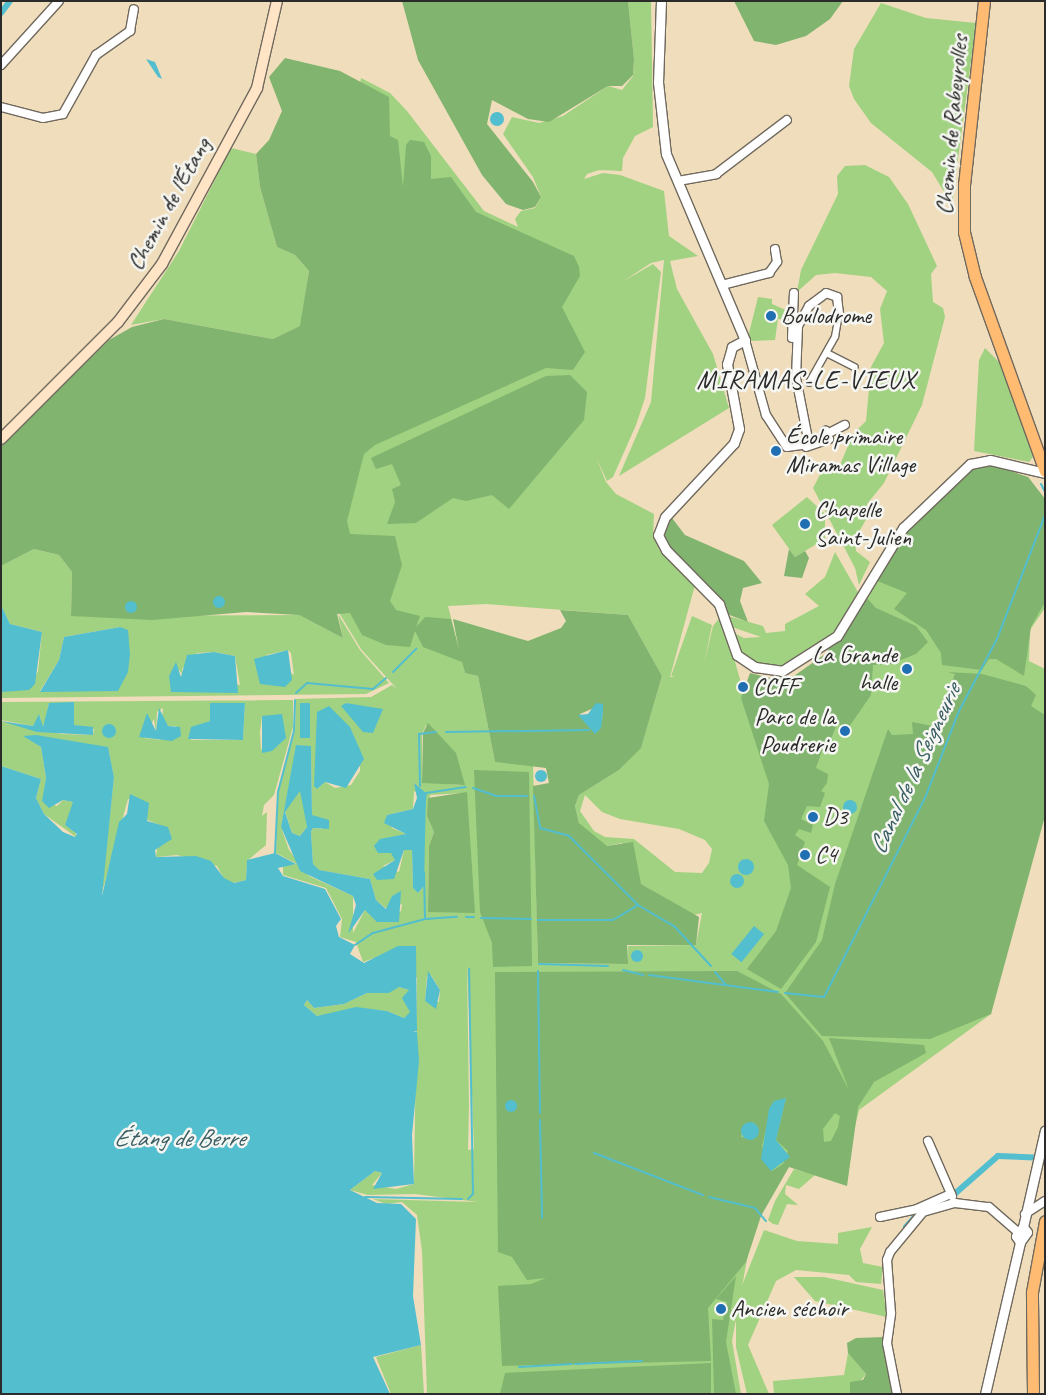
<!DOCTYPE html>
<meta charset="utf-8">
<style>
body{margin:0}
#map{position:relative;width:1046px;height:1395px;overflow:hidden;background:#efddbc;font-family:Caveat,sans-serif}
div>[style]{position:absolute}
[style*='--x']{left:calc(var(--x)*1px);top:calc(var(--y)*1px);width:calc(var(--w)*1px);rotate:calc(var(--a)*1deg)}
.green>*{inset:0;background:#a1d281}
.forest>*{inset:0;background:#80b46f}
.water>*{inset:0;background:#53bece;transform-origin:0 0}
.round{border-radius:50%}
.stream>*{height:2px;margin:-1px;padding:0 1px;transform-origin:1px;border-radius:1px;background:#53bece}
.canal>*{height:6px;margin:-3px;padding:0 3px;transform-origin:3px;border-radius:3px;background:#53bece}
.roads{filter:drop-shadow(1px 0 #70695e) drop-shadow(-1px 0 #70695e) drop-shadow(0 1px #70695e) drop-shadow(0 -1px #70695e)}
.pedestrian>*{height:5.5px;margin:-2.75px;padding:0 2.75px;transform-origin:2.75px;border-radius:2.75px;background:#fff}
.minor>*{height:8px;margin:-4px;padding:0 4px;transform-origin:4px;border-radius:4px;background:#fff}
.tertiary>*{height:9px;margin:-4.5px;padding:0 4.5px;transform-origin:4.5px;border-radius:4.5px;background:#fff}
.secondary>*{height:10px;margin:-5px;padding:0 5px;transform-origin:5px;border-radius:5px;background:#ffe4c6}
.primary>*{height:11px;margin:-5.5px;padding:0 5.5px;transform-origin:5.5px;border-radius:5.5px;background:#ffbb71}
.dots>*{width:14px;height:14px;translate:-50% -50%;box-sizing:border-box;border:2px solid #f6f6f2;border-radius:50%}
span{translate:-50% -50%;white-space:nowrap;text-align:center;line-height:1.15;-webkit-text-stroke:5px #f6f6f2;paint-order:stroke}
.street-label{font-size:24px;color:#2b2b2b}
.poi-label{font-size:24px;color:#2b2b2b}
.left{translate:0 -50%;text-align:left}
.right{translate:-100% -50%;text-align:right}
.water-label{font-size:25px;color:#395e64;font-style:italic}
.quarter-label{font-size:26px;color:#2b2b2b;letter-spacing:1px}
.frame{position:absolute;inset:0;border:2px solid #2b2b2b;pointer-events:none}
</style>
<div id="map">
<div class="green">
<i style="clip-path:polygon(evenodd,628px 1px,651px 1px,653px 127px,635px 136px,623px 158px,622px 171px,599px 170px,587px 174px,584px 179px,603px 173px,620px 175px,664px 191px,669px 236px,698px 256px,670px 261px,677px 289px,713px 354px,729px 408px,619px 476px,651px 402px,664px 260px,651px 263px,622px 282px,653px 264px,661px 272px,645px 398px,636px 425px,613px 477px,607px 481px,596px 457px,606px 482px,616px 494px,654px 514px,653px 537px,660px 551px,695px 585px,670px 677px,675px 677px,671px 676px,692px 616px,712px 625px,704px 664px,713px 626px,722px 615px,741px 683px,787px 680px,825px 658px,860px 613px,872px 580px,996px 470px,1028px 477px,1045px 499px,1045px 608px,1030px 630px,1029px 661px,1045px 669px,1045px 809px,1015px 906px,991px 1014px,859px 1110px,849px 1151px,789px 1166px,753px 1227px,732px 1341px,741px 1394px,427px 1394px,422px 1251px,417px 1215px,402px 1202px,386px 1204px,373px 1199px,478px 1202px,415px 1194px,368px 1195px,350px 1190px,375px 1171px,382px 1173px,372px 1185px,396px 1189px,414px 1184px,417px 978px,374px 958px,363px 962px,356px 942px,340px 937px,342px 919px,326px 888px,283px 875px,283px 865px,297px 864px,276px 853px,278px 791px,295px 731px,296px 699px,371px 697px,392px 685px,397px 689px,361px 649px,321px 583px,350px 149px,361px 78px,390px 93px,407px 111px,484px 211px,518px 227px,515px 219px,521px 211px,535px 208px,541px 197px,533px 177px,503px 134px,512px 117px,539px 123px,563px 116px,608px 86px,622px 90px,633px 76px,634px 59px,628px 1px,486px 604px,628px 615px,662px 676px,641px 747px,619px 770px,579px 795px,575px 806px,579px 823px,589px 834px,607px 846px,622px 843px,641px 884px,693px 915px,702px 913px,696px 945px,628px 946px,627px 964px,538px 963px,533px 764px,495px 762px,478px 676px,465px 673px,448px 606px,486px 604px,628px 1px,346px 703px,377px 710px,363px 732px,346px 703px,628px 1px,331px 711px,352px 732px,360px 752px,360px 771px,351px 785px,335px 788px,325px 782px,317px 789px,316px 748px,331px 711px,628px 1px,426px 725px,454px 759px,460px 785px,422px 782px,422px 734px,426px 725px,628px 1px,297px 745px,311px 747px,312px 815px,323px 829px,313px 828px,311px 833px,313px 864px,318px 870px,370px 879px,376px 900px,387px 909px,402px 904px,401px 911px,389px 919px,384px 921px,365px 910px,353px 933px,353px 896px,309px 876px,289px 850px,281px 827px,297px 745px,628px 1px,414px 791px,424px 797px,424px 886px,418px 893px,413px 888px,412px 850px,404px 850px,399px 872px,383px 866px,395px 860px,391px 838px,406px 834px,392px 828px,387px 815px,413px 809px,414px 791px,628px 1px,463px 793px,428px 911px,429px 846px,434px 832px,427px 816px,430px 795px,463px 793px,628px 1px,585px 795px,602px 812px,620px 819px,679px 829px,705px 840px,712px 849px,709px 863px,702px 873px,675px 872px,634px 839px,605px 837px,594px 831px,580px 811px,585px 795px,628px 1px,467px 960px,474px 1149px,468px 1150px,469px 1105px,467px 960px,628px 1px,431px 975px,440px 990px,439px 1002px,425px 1001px,427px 976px,431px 975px)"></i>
<i style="clip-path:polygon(881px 3px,926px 18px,976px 23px,952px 205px,932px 172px,871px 123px,854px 99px,849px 86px,854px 49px)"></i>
<i style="clip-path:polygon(231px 148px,256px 154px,260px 187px,277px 247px,295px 255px,309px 271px,301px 326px,273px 339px,164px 319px,131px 325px,179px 251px)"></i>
<i style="clip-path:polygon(865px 165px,889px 177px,908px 204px,937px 266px,931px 274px,933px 302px,943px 308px,945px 317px,922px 405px,884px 483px,867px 504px,868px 516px,855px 539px,856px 551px,870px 562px,859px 585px,855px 568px,813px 488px,823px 469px,837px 472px,853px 434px,866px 421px,871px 367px,884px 343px,880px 309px,887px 291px,871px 277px,835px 273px,816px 275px,797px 292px,801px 270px,838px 194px,837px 176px,845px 166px)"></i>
<i style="clip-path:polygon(758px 297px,772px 299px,772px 304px,790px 312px,790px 321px,778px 319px,775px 340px,750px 341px,748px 337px)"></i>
<i style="clip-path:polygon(985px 348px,1002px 365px,1033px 457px,1029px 462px,974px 451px,979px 360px)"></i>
<i style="clip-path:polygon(807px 497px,825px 514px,825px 539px,795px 557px,772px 525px)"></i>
<i style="clip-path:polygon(evenodd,34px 549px,59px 555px,72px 572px,71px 616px,299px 615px,343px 638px,338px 614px,360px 650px,389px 683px,366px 694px,1px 698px,1px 692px,10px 689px,29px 690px,38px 671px,42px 632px,10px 624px,1px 605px,1px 566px,34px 549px,120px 627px,118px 691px,40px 691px,59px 660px,64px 637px,120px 627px,34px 549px,288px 650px,291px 653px,294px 675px,266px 655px,288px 650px,34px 549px,215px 652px,235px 656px,240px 685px,169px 676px,179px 670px,183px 675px,182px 669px,197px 653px,215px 652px)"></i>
<i style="clip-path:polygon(835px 552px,859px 594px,837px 629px,789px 667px,760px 665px,739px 653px,732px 632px,744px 638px,761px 637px,732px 627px,728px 616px,763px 626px,766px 633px,785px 631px,785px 624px,819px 606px,805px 594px,825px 577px)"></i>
<i style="clip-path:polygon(evenodd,293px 700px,293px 727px,274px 795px,264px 805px,262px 816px,267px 812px,266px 845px,247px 861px,246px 880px,233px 883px,224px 879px,217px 866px,177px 855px,156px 857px,160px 825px,147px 820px,142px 800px,128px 799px,101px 896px,114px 777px,108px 748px,24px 736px,41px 747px,46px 778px,43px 801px,57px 806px,63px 800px,73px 802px,76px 837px,44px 814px,36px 798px,41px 779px,1px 766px,1px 721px,62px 734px,93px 735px,94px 729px,74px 725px,74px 702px,48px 705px,47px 723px,41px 727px,40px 715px,33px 726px,1px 720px,1px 702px,293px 700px,212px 703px,245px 703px,243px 740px,191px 740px,190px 733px,197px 726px,210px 721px,212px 703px,293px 700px,163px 708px,162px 720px,168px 726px,176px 726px,161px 740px,144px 738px,154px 719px,156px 732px,157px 712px,163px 708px,293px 700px,262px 716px,286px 738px,261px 750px,260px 732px,262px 716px)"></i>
<i style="clip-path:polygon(300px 790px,303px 792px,307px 827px,300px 836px,292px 833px,285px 811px)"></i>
<i style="clip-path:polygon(399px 987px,409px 990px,410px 1013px,404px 1018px,387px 1011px,362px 1009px,317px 1016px,304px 1005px,307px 1000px,314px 1008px,344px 1004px,367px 993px)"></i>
<i style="clip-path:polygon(794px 1169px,815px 1175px,799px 1189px,786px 1185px,785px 1194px,798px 1205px,787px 1204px,778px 1225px,773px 1224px,768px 1220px,775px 1201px)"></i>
<i style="clip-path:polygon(872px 1227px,860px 1249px,863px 1263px,883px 1267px,881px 1284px,856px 1282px,849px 1275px,796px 1270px,776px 1281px,748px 1345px,769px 1394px,747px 1394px,736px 1347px,736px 1317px,741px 1288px,764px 1230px,797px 1241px,838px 1244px,838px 1233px)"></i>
<i style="clip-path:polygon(794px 1277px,824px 1277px,883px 1290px,887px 1317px,815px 1301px)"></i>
<i style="clip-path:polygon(421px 1345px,424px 1394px,391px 1394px,376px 1357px)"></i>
<i style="clip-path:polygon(848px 1353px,866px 1374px,850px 1394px,774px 1394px,773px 1381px,844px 1375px)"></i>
</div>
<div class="forest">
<i style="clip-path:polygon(402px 1px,628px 1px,634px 59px,633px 75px,622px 86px,608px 86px,549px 122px,528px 119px,492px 100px,487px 124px,533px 182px,541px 197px,535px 207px,523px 210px,506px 204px,482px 175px,418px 60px)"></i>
<i style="clip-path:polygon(734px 1px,843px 1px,830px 19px,806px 36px,776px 45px,754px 41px)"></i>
<i style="clip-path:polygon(evenodd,285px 58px,340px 71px,389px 97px,390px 136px,398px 140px,403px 187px,406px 145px,410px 140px,424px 142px,431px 156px,431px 179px,451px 177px,476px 212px,574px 256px,579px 267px,580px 276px,562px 307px,585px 352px,573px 370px,546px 368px,375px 445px,364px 454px,347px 521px,350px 534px,395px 536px,402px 565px,390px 601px,396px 610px,420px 616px,416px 627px,425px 617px,451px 619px,459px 650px,453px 619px,528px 641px,561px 628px,566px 621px,560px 610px,628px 615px,662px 676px,641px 748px,619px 770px,579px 795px,575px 806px,579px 823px,607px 846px,633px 842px,641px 884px,699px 917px,696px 945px,627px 945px,628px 964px,538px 963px,533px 786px,549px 783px,546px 768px,495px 762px,478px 676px,465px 673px,462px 662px,423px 647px,415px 631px,410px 647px,386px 645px,362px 635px,350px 613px,337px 614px,343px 638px,299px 615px,246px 612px,152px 620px,71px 616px,72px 572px,59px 555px,34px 549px,1px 566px,1px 446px,109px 340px,132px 327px,164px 319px,273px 339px,300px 326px,309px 271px,295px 255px,277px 247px,260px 187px,256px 154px,269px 140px,282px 111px,269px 77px,285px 58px,603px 704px,602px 721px,583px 720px,580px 714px,603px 704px)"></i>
<i style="clip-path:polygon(570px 375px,587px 392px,584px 420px,509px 509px,492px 495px,466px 501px,453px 498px,416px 523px,387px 524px,395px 502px,392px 489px,401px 485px,392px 464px,376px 469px,371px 458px,546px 376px)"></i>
<i style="clip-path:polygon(996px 466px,1028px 477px,1045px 499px,1045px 602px,1031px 627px,1024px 676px,996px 659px,989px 659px,982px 670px,942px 665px,941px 653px,926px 630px,894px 609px,907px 593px,875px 580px,896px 540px,951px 487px,973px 468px)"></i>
<i style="clip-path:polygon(672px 518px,685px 535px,744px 561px,762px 583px,743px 588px,740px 601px,748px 622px,727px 614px,664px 545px,661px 535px)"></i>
<i style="clip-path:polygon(789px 549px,795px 557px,805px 551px,809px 558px,802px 578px,784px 576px)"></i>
<i style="clip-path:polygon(866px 597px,876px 608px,916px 626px,928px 642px,916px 654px,891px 664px,873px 665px,871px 695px,849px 727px,837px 724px,831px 739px,837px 745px,834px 753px,822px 751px,816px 768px,828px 774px,827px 783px,821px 791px,825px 793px,820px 807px,807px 806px,801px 819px,813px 825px,811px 833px,799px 829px,795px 835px,805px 842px,797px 865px,830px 887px,816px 942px,781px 989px,747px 969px,776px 931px,791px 888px,788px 865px,764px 821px,769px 784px,741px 698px,750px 673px,770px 678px,794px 676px,825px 654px)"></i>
<i style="clip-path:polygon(948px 672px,982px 674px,1026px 686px,1036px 695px,1031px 706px,1045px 715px,1045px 816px,991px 1014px,930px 1039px,822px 1036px,785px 993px,822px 940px,835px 884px,888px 729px,892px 735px,913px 734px,912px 722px,942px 728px,949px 713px,943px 705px,955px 674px)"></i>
<i style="clip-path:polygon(428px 723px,456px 753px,465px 785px,422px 783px,423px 733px)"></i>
<i style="clip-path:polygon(474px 770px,529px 772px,532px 966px,493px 967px,492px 943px,480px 912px)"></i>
<i style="clip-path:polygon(467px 792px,475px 913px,428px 912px,429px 846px,434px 832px,427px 816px,428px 798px)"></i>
<i style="clip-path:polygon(evenodd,737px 971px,781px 994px,823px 1041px,849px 1090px,829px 1038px,924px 1045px,926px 1053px,874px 1082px,858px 1107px,847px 1186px,789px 1167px,761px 1216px,746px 1262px,708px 1308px,711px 1361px,502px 1366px,498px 1286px,531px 1284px,546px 1278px,527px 1280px,512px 1257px,498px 1252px,495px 972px,737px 971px,786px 1098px,776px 1140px,788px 1151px,783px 1164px,772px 1171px,762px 1146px,770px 1112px,786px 1098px,737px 971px,835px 1113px,840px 1116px,838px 1127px,831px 1141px,824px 1142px,823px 1129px,835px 1113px,737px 971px,753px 1122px,758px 1133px,752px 1139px,741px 1137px,743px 1129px,753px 1122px)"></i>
<i style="clip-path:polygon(736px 1276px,726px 1342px,736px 1394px,714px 1393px,712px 1319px,723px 1320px,727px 1302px,716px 1299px)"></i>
<i style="clip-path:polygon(885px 1337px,895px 1394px,850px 1394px,850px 1382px,863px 1380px,866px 1374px,848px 1353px,847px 1343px,856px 1338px)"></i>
<i style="clip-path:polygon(711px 1363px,711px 1394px,500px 1394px,505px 1373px)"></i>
</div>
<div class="water">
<i style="clip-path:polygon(146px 59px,155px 62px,162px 79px,158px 77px)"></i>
<i class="round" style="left:490px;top:112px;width:14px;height:14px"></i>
<i class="round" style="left:213px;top:596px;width:12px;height:12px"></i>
<i class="round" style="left:125px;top:601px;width:12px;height:12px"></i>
<i style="clip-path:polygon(1px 605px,10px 624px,42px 632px,35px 684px,29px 690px,1px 692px)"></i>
<i style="clip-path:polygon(120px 627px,128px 630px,130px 654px,128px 672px,118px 691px,40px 692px,59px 660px,64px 637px)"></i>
<i style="clip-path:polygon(288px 650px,292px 680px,285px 687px,260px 684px,254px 659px)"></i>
<i style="clip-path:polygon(214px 652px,235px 656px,238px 693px,171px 692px,169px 676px,176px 662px,181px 677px,187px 655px)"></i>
<i style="clip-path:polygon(74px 702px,74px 725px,93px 727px,93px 735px,37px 732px,1px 721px,33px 726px,39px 714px,43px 727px,49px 703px)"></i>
<i style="clip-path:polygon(210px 703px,245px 703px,243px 740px,188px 739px,191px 727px,210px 721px)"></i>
<i style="left:300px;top:703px;width:10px;height:35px"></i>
<i style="clip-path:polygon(346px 703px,383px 709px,373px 733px,363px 732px,341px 706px)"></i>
<i style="clip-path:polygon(596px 703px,603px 704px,603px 712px,601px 728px,595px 734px,578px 715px,588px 714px)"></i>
<i style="clip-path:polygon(329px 706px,350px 727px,364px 759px,346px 788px,325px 782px,317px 789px,314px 786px,317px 712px)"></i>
<i style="clip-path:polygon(159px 708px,168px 726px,180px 727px,181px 736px,172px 741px,139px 737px,147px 713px,156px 731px)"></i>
<i style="clip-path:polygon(282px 714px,286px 738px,272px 751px,262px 753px,262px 716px)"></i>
<i class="round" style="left:102px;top:724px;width:14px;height:14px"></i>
<i style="clip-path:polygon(evenodd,36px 735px,108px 747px,114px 777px,102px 896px,119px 822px,127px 814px,130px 794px,149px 803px,147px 821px,168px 827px,172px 839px,155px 850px,156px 857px,196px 856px,211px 861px,224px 878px,234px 883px,246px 880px,247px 860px,275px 853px,296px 864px,278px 868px,283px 876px,325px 889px,341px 919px,336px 926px,339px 937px,355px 945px,350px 954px,364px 963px,398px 946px,416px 946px,417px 1031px,413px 1032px,417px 1032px,419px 1061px,412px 1135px,414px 1184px,373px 1189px,382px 1173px,375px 1171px,350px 1190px,377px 1203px,401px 1204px,416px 1219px,413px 1296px,421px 1345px,373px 1357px,390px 1394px,1px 1394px,1px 766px,41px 779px,36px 798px,44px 814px,63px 832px,75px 837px,77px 834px,65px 825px,73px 802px,63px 800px,49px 808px,42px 801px,46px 778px,41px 747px,23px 736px,36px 735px,399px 987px,409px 990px,402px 998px,410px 1012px,404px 1018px,387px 1011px,356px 1007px,317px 1016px,304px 1005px,307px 1000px,314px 1008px,344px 1004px,367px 993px,389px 993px,399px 987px)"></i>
<i style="clip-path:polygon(evenodd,296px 745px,311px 746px,312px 815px,329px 820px,329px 829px,313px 828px,311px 832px,313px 864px,319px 870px,370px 879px,376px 900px,386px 909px,392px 896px,401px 891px,399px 922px,377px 922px,365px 910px,348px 934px,356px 905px,353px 896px,300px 871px,281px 827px,296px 745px,300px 791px,307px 827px,300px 836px,292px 833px,285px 812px,300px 791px)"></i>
<i class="round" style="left:535px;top:770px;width:12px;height:12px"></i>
<i style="clip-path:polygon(414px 783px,426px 793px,424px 886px,418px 893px,413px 888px,412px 850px,404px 850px,394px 879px,377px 880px,373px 874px,395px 860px,391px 853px,378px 853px,374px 846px,380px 839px,406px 834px,384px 823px,387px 815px,413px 809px,417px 798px)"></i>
<i class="round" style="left:843px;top:800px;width:14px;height:14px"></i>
<i class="round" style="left:738px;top:859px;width:16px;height:16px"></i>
<i class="round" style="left:730px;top:874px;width:14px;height:14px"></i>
<i style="left:754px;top:926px;width:13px;height:36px;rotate:39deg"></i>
<i class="round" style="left:631px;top:950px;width:12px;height:12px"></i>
<i style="clip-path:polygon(428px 971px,440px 990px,436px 1009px,425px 1001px)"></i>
<i style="clip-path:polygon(786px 1098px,776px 1140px,790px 1157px,771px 1171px,761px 1159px,769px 1109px,774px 1101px)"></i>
<i class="round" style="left:505px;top:1100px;width:12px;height:12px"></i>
<i class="round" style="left:741px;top:1122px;width:18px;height:18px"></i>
</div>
<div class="stream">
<i style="--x:1041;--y:484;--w:9;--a:63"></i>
<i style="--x:393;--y:672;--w:33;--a:-45"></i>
<i style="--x:296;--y:693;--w:15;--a:-42"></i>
<i style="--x:307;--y:683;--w:66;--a:5.2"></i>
<i style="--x:373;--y:689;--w:17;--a:-40"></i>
<i style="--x:446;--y:732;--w:143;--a:-0.8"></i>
<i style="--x:420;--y:786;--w:52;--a:-91.1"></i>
<i style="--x:419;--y:734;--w:17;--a:-7"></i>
<i style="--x:473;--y:788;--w:24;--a:19"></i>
<i style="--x:496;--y:796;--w:31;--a:0"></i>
<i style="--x:534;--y:796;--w:33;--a:79"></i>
<i style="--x:540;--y:828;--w:30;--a:15"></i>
<i style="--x:569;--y:836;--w:98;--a:45"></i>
<i style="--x:638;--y:905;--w:43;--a:30.7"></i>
<i style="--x:675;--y:927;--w:53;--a:47.3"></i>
<i style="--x:423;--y:820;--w:27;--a:-84"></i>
<i style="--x:426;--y:793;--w:40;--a:-8.5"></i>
<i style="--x:275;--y:853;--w:61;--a:-87.2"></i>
<i style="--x:278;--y:792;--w:63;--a:-75.3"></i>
<i style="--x:294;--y:731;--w:31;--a:-88"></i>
<i style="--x:466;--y:917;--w:8;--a:0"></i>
<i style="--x:481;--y:918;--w:50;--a:1.1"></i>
<i style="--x:425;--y:919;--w:32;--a:-4"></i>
<i style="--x:538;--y:920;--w:75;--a:0"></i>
<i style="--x:613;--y:920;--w:29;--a:-31"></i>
<i style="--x:355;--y:945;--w:22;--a:-34"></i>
<i style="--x:373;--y:933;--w:54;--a:-15.1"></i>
<i style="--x:425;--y:919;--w:47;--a:-91.2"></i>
<i style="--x:539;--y:964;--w:69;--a:1.7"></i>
<i style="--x:623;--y:970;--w:21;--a:14"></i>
<i style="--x:538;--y:971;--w:142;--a:89.2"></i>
<i style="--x:715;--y:972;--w:16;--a:50"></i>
<i style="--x:649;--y:975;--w:130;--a:7.5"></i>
<i style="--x:785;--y:993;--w:39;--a:6"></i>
<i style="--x:824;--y:997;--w:223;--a:-63.1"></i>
<i style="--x:925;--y:798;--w:93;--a:-68.7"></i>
<i style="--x:959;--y:711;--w:81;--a:-62.2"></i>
<i style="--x:997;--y:639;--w:133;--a:-68.8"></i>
<i style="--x:540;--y:1120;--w:98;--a:88.8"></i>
<i style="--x:594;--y:1153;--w:117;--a:21.1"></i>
<i style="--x:365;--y:1197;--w:97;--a:1.2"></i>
<i style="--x:709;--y:1197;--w:47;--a:13.4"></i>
<i style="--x:755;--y:1208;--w:17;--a:50"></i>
<i style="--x:468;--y:1199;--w:7;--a:-45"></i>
<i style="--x:473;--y:1194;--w:225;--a:-91"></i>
<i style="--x:575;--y:1364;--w:67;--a:-2.6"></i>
<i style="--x:519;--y:1367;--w:53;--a:-3.2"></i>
</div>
<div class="canal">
<i style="--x:1;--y:13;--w:15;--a:-53"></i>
<i style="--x:950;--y:1198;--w:64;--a:-41.2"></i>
<i style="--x:998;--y:1156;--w:47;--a:2.4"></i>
<i style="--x:906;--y:1227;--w:24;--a:-48"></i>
</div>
<div class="roads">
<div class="pedestrian">
<i style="--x:827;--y:353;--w:31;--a:27"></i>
<i style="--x:809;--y:383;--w:53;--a:-60.5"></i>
<i style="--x:835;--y:337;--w:23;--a:-80"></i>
</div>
<div class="minor">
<i style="--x:1;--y:65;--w:86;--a:-47.8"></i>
<i style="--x:1;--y:107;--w:43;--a:14.7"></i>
<i style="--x:43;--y:118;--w:20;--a:-11"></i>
<i style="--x:63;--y:114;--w:68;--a:-60.8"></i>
<i style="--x:96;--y:55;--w:42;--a:-35.2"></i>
<i style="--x:130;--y:31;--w:22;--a:-80"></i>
<i style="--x:678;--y:181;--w:39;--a:-10"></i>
<i style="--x:716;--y:174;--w:89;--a:-37.3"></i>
<i style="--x:722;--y:285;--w:49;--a:-14.3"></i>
<i style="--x:769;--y:273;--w:14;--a:-54"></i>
<i style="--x:777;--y:262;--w:13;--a:-99"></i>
<i style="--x:792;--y:338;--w:45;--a:-87.5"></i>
<i style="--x:745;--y:340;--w:78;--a:74.4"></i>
<i style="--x:766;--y:415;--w:38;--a:57"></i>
<i style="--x:787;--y:447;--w:22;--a:-8"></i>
<i style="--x:809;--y:444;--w:67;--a:-101.1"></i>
<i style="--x:796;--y:378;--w:52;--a:-87.8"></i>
<i style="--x:798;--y:326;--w:23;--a:-61"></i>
<i style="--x:809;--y:306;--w:21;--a:-37"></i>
<i style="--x:826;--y:293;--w:12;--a:20"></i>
<i style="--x:837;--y:297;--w:17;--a:83"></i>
<i style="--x:827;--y:434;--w:20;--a:-27"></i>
<i style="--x:806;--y:447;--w:24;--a:-19"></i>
<i style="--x:829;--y:439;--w:9;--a:-111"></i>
<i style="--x:928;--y:1141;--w:60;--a:66.4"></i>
<i style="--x:1025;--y:1214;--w:24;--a:-33"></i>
<i style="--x:880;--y:1217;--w:38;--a:-12"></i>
<i style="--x:917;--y:1209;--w:37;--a:-24"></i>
<i style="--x:897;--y:1394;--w:52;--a:-101.1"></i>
<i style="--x:887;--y:1343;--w:30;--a:-82"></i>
<i style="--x:891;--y:1313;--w:53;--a:-94.3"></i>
<i style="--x:887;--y:1260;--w:9;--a:-69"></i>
<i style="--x:890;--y:1252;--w:52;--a:-50.5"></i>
<i style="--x:923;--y:1212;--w:33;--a:-16"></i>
<i style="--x:955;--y:1203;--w:34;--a:7"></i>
<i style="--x:989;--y:1207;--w:37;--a:41"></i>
</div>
<div class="tertiary">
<i style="--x:661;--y:1;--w:81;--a:92.1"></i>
<i style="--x:658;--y:82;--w:72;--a:83.7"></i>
<i style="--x:666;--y:154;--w:202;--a:67"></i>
<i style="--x:745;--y:340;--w:15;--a:152"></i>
<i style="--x:732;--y:347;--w:18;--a:106"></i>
<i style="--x:727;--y:364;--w:66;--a:79.5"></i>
<i style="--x:739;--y:429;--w:15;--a:110"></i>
<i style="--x:734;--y:443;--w:101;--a:133"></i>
<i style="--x:665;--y:517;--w:19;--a:111"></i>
<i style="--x:658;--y:535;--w:17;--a:62"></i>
<i style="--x:666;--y:550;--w:76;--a:45.5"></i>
<i style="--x:719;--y:604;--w:54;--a:70.6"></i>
<i style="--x:737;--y:655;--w:22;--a:34"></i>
<i style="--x:755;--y:667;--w:27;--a:8"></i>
<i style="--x:782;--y:671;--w:65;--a:-32.5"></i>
<i style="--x:837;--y:636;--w:127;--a:-58.6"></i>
<i style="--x:903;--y:528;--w:93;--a:-43.7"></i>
<i style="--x:970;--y:464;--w:20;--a:-11"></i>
<i style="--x:990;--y:460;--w:57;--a:13.3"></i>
<i style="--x:1023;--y:1227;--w:99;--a:-77.2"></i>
<i style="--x:1020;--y:1242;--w:12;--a:-55"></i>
<i style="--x:1027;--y:1232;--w:6;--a:-129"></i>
<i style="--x:1020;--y:1242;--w:7;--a:-124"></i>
<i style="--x:1016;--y:1236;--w:11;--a:-52"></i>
<i style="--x:985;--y:1394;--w:156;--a:-77"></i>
</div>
<div class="secondary">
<i style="--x:1;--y:439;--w:165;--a:-45"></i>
<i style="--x:118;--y:322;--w:73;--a:-52.8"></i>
<i style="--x:162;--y:264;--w:200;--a:-61.6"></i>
<i style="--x:257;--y:88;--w:89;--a:-77.1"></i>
</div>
<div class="primary">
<i style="--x:984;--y:1;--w:184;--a:96.2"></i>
<i style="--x:964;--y:184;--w:48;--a:90"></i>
<i style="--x:964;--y:232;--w:46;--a:76.3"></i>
<i style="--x:975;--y:277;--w:206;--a:70.2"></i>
<i style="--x:1033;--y:1394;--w:102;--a:-90.6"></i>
<i style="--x:1032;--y:1292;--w:72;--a:-79.6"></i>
</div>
</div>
<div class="dots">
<i style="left:771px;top:316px;background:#1f6fb2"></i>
<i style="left:776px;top:451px;background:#1f6fb2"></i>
<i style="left:805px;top:524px;background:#1f6fb2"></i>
<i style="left:907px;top:669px;background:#1f6fb2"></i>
<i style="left:743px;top:687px;background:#1f6fb2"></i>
<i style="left:845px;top:731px;background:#1f6fb2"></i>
<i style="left:813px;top:817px;background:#1f6fb2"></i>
<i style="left:805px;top:855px;background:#1f6fb2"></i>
<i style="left:721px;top:1309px;background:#1f6fb2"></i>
</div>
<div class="street-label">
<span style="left:952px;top:125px;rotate:-85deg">Chemin de Rabeyrolles</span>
<span style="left:169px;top:204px;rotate:-61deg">Chemin de l’Étang</span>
</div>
<div class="poi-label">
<span class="left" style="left:781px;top:316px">Boulodrome</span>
<span class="left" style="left:786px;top:451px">École primaire<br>Miramas Village</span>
<span class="left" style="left:815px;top:524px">Chapelle<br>Saint-Julien</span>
<span class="right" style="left:897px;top:669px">La Grande<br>halle</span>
<span class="left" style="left:753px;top:687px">CCFF</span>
<span class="right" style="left:835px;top:731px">Parc de la<br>Poudrerie</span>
<span class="left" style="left:823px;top:817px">D3</span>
<span class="left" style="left:815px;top:855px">C4</span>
<span class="left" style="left:731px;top:1309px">Ancien séchoir</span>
</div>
<div class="water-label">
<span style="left:915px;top:769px;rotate:-65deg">Canal de la Seigneurie</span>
<span style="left:179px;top:1138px">Étang de Berre</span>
</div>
<div class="quarter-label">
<span style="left:806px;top:380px">MIRAMAS-LE-VIEUX</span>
</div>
<div class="frame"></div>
</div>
